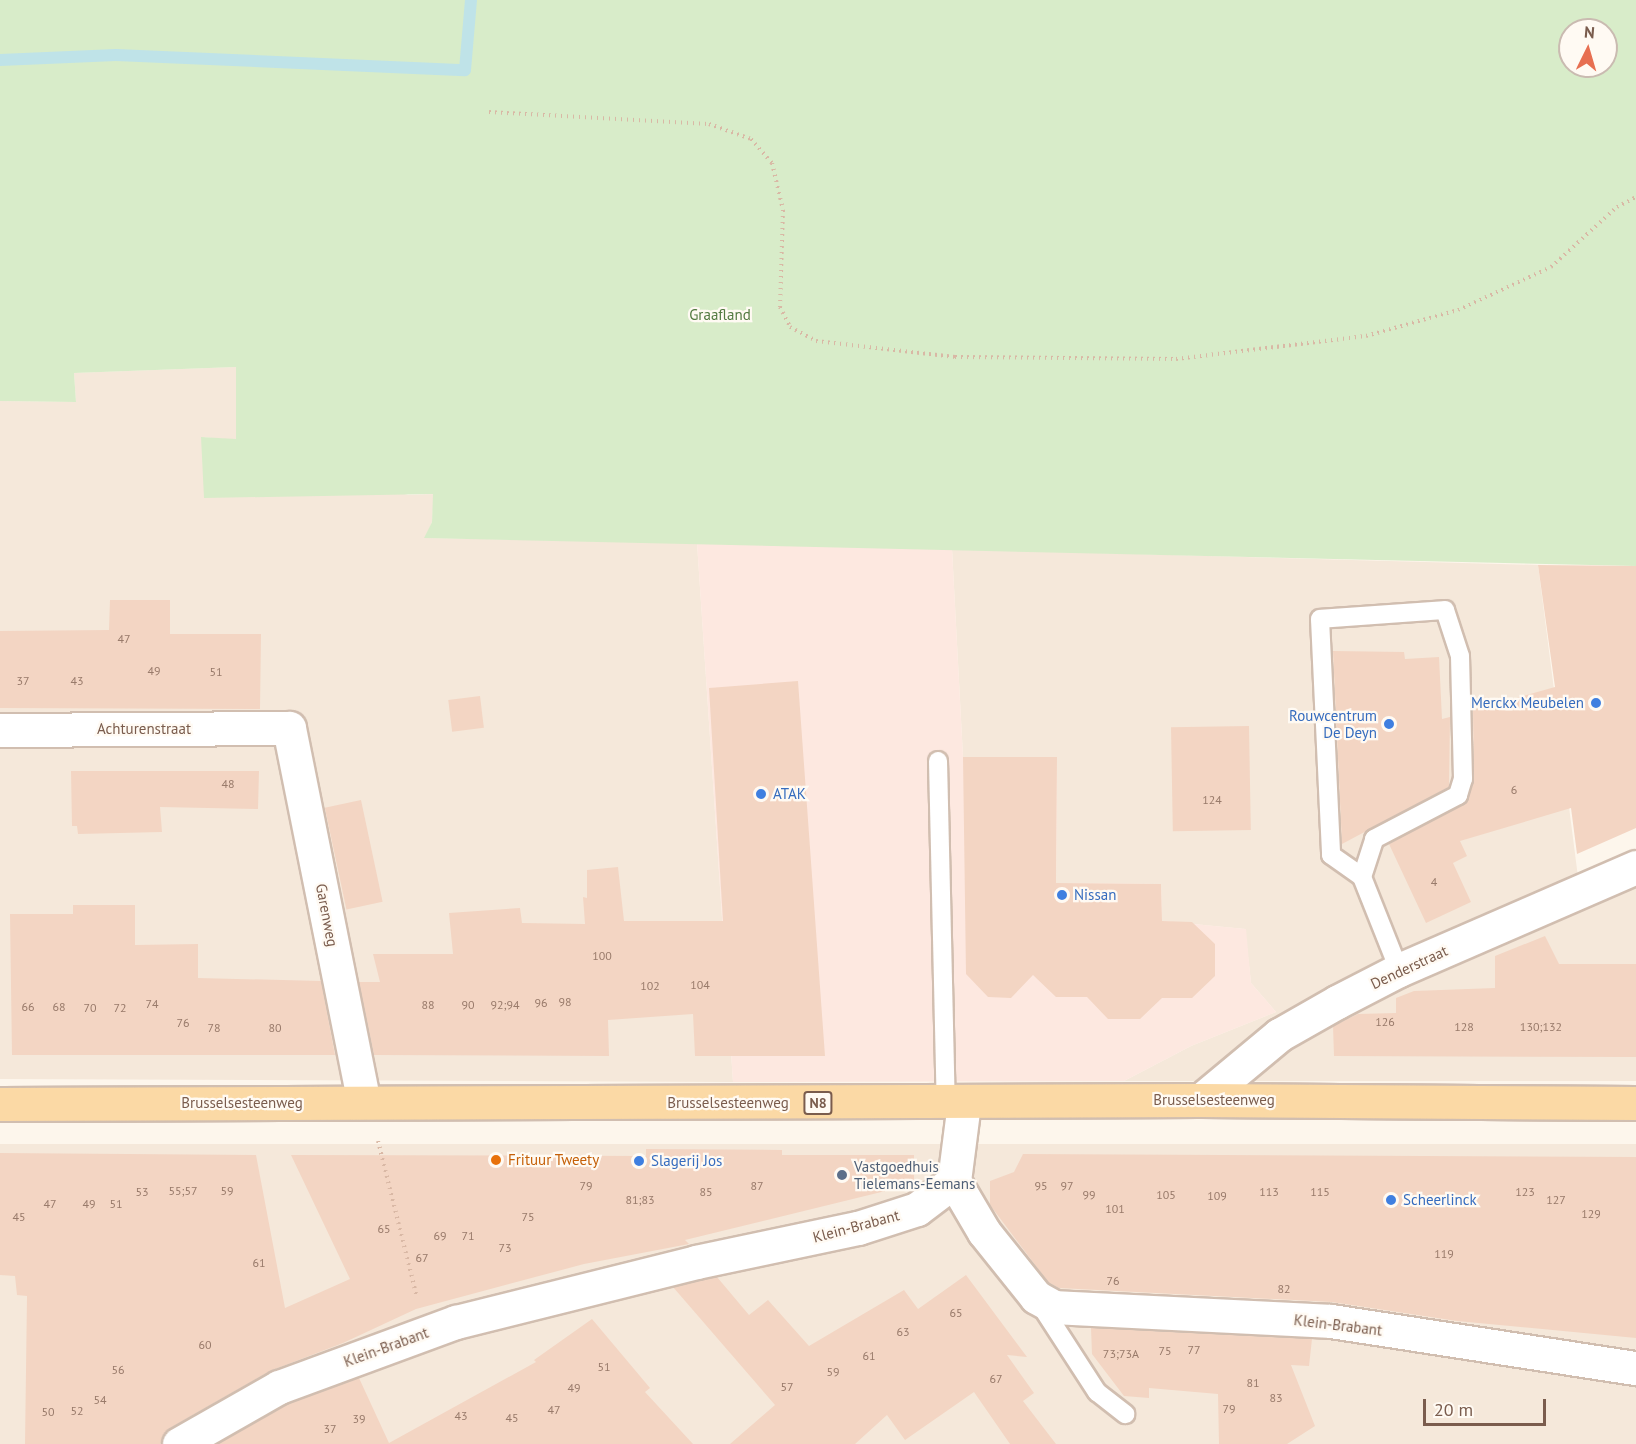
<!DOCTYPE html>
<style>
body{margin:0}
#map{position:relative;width:1636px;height:1444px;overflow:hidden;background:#fdf6ec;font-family:"PT Sans",sans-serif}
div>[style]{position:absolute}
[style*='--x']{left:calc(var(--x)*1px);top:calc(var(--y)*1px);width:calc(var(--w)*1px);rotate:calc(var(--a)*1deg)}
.residential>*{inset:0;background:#f5e8da;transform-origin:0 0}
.commercial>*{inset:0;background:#fde8e0}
.green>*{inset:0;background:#d8ecc9}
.stream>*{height:12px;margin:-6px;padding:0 6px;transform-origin:6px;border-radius:6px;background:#bfe3e8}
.building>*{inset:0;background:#f3d5c3;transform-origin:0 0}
.path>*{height:4px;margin-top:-2px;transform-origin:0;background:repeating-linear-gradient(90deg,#d9b8a5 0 1.5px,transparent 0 6px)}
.roads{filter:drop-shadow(2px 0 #d1beb0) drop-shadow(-2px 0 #d1beb0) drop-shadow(0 2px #d1beb0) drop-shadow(0 -2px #d1beb0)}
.service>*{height:18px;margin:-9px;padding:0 9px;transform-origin:9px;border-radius:9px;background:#fff}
.minor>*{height:33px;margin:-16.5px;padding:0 16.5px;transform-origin:16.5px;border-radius:16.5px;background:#fff}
.primary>*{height:33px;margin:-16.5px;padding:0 16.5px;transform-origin:16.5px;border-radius:16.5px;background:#fbd9a5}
.dots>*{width:16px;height:16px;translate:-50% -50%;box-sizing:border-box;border:3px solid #fffaf3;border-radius:50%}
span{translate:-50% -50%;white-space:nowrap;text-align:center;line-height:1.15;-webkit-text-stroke:4.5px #fffaf3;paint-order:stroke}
.number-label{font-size:12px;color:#987a6a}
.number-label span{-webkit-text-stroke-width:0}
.shield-label span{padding:2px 4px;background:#fffaf3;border:2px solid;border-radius:4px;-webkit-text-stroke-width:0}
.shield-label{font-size:14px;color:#7a5c4d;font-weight:700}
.park-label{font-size:15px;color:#537a41}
.shop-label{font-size:15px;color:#366cbe}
.right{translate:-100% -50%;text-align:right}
.left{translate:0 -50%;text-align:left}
.street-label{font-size:15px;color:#7a5c4d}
.food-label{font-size:15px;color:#c56008}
.service-label{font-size:15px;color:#4e5e75}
.north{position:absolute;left:1558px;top:18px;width:60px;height:60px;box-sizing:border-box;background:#fffaf3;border:2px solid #cabbb1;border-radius:50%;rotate:5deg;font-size:16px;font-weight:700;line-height:24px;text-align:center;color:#7a5c4d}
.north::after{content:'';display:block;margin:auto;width:21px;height:27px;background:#e76f51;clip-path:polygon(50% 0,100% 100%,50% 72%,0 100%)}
.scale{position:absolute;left:1423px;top:1399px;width:123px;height:27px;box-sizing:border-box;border:3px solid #7a5c4d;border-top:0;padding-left:8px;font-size:18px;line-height:21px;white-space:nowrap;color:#7a5c4d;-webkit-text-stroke:4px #fffaf3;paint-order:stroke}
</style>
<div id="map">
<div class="residential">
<i style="clip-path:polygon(236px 367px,236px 440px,202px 437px,408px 495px,434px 494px,432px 522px,425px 538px,697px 543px,733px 1082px,0 1079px,0 401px,76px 402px,74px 373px)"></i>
<i style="clip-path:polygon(952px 549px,1538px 565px,1578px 877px,1636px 853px,1636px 1081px,1124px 1081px,1191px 1046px,1276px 1012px,1251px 983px,1245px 929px,1162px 921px,1161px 884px,1056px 883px,1057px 757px,963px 757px)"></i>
<i style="left:0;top:1144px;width:1636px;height:300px"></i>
</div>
<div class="commercial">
<i style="clip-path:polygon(697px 543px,952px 549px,963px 757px,1057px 757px,1056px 883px,1161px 884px,1162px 921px,1246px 929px,1251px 983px,1276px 1012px,1191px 1046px,1124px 1081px,733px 1082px)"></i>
</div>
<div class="green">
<i style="clip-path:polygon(evenodd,0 0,1636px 0,1636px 566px,424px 538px,432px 522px,433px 494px,204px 498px,201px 437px,236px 439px,236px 367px,74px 373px,76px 402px,0 401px,0 0,1570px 30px,1606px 30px,1606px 66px,1570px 66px,1570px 30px)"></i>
</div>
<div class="stream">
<i style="--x:0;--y:60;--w:116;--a:-2.5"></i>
<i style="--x:116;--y:55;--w:349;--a:2.5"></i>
<i style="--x:465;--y:70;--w:70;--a:-85.1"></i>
</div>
<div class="building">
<i style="clip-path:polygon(1538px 565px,1636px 566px,1636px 828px,1577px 854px,1571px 808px,1460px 841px,1467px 856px,1453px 863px,1471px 902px,1426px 923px,1389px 844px,1468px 799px,1474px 779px,1473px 710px,1555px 687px)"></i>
<i style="clip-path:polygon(110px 600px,170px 600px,170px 634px,261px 634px,260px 709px,0 708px,0 631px,109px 630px)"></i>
<i style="clip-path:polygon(1333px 651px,1404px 652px,1405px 659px,1439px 657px,1442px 719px,1450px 717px,1449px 787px,1342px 844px)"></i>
<i style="clip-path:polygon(798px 681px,825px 1056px,695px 1056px,693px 1014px,608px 1020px,609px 1056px,374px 1055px,359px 982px,380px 982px,373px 954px,453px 954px,449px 913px,520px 908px,522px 923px,585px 924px,583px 897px,587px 898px,587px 870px,618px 867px,624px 921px,723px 921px,709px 688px)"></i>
<i style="left:480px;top:696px;width:32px;height:32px;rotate:83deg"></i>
<i style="left:1249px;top:726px;width:104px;height:78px;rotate:89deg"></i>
<i style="clip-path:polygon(963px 757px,1057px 757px,1056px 883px,1161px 884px,1162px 921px,1192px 922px,1215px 944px,1215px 976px,1192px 998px,1162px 998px,1140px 1019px,1108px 1019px,1087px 997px,1056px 997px,1033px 975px,1011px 998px,988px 997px,966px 974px)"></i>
<i style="clip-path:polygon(71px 771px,259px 771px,258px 809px,160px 807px,162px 832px,78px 834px,77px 826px,72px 826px)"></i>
<i style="left:361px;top:800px;width:104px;height:37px;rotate:78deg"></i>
<i style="clip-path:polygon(73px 905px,135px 905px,135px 945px,198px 944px,198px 978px,321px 981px,335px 1055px,12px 1055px,10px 914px,73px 914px)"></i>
<i style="clip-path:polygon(1545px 936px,1559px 964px,1636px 964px,1636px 1057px,1334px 1056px,1333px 1026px,1358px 1014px,1396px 1013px,1396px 998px,1414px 991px,1495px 988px,1495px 956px)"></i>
<i style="clip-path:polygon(646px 1149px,782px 1150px,782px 1155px,914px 1155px,914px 1184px,685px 1240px,689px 1244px,584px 1264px,416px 1309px,343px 1343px,270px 1371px,170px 1428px,160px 1444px,25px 1444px,27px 1296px,17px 1295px,15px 1276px,0 1275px,0 1153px,256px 1155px,285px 1308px,350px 1279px,291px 1155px,646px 1156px)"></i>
<i style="clip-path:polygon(1023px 1154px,1636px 1157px,1636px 1338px,1457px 1321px,1332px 1302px,1059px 1288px,1048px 1282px,990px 1205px,990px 1181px,1014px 1172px)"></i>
<i style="clip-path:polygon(966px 1275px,1027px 1357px,1007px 1355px,1034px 1393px,1023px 1401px,1056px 1444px,1010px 1444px,974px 1392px,905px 1440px,887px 1415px,855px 1444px,730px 1444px,775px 1405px,673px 1287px,717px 1277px,749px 1315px,768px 1300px,809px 1346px,904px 1290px,918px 1309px)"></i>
<i style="clip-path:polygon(592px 1319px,650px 1388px,645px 1392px,693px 1444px,217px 1444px,287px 1404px,359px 1378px,389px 1443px,536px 1362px,534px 1360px)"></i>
<i style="clip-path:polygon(1091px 1328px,1312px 1339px,1309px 1366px,1291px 1365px,1315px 1426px,1287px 1444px,1219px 1444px,1218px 1394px,1149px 1388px,1149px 1398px,1124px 1396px,1092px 1354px)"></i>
</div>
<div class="path">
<i style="--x:489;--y:112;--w:220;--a:3.1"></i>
<i style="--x:709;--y:124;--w:45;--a:19.7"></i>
<i style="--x:751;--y:139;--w:32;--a:49"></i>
<i style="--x:772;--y:163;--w:48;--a:76.8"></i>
<i style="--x:783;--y:210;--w:97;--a:91.8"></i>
<i style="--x:780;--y:307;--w:22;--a:63"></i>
<i style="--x:790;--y:327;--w:30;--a:28"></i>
<i style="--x:816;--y:341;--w:140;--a:6.6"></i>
<i style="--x:955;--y:357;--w:221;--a:0.5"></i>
<i style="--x:1176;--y:359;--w:191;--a:-6.9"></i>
<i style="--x:1366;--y:336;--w:96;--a:-15.8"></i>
<i style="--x:1458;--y:310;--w:102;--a:-24.8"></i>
<i style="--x:1551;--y:267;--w:89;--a:-42.3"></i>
<i style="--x:1617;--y:207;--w:21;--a:-28"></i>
<i style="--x:378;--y:1141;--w:161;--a:76"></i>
</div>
<div class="roads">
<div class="service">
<i style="--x:938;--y:761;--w:342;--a:88.7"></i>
<i style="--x:1362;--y:877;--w:40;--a:-72"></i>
<i style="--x:1374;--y:839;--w:95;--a:-27.6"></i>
<i style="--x:1458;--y:795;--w:17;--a:-73"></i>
<i style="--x:1463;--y:779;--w:123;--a:-91.4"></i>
<i style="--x:1460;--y:656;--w:48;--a:-108.1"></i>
<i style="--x:1445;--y:610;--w:125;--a:175.9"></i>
<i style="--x:1320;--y:619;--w:236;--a:87.3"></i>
<i style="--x:1331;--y:855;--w:38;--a:35"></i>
<i style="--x:1362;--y:877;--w:100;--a:68.3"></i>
<i style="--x:1040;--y:1304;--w:105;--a:57.1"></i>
<i style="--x:1097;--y:1392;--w:36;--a:38"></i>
</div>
<div class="minor">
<i style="--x:0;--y:730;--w:289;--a:-0.4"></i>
<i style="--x:289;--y:728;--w:381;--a:78.7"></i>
<i style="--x:1201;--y:1100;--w:102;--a:-39.8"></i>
<i style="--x:1279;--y:1035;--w:67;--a:-29.6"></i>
<i style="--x:1337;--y:1002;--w:70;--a:-27.3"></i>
<i style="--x:1399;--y:970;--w:258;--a:-23.5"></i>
<i style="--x:954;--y:1181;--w:59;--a:59.5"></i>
<i style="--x:984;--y:1232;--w:83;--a:51.3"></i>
<i style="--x:1036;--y:1297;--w:21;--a:29"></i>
<i style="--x:1054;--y:1307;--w:277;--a:2.9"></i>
<i style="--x:1331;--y:1321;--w:309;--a:8.8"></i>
<i style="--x:954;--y:1181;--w:79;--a:-82.7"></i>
<i style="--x:179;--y:1444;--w:115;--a:-29.7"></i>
<i style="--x:279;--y:1387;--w:189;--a:-20.2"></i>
<i style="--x:456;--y:1322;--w:247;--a:-14"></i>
<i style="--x:696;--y:1262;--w:166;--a:-11.9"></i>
<i style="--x:858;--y:1228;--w:62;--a:-17.9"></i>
<i style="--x:917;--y:1209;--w:46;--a:-37.1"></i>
</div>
<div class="primary">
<i style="--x:0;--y:1104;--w:1201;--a:-0.19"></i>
<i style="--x:1201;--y:1100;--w:435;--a:0.4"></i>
</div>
</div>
<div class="dots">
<i style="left:1596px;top:703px;background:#3f7fe0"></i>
<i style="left:1389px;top:724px;background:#3f7fe0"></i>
<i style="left:761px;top:794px;background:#3f7fe0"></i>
<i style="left:1062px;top:895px;background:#3f7fe0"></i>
<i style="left:496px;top:1160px;background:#e8710a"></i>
<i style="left:639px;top:1161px;background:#3f7fe0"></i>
<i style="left:842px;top:1175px;background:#5c6f8a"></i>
<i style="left:1391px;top:1200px;background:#3f7fe0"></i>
</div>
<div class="number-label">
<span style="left:124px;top:639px">47</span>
<span style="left:154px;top:671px">49</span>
<span style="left:216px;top:672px">51</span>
<span style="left:23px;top:681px">37</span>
<span style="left:77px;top:681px">43</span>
<span style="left:228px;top:784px">48</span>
<span style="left:1514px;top:790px">6</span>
<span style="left:1212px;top:800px">124</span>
<span style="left:1434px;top:882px">4</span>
<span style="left:602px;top:956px">100</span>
<span style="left:700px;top:985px">104</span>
<span style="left:650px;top:986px">102</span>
<span style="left:565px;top:1002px">98</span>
<span style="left:541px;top:1003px">96</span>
<span style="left:152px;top:1004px">74</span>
<span style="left:428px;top:1005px">88</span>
<span style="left:468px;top:1005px">90</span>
<span style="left:505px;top:1005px">92;94</span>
<span style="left:28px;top:1007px">66</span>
<span style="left:59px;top:1007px">68</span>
<span style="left:90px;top:1008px">70</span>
<span style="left:120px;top:1008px">72</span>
<span style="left:1385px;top:1022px">126</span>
<span style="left:183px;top:1023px">76</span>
<span style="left:1464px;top:1027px">128</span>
<span style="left:1541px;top:1027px">130;132</span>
<span style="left:214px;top:1028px">78</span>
<span style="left:275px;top:1028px">80</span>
<span style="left:586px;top:1186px">79</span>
<span style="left:757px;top:1186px">87</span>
<span style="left:1041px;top:1186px">95</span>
<span style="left:1067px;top:1186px">97</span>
<span style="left:183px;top:1191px">55;57</span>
<span style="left:227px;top:1191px">59</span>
<span style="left:142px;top:1192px">53</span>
<span style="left:706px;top:1192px">85</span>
<span style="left:1269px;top:1192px">113</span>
<span style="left:1320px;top:1192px">115</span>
<span style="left:1525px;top:1192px">123</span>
<span style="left:1089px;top:1195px">99</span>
<span style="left:1166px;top:1195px">105</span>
<span style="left:1217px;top:1196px">109</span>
<span style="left:640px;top:1200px">81;83</span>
<span style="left:1556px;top:1200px">127</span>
<span style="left:50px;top:1204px">47</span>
<span style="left:89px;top:1204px">49</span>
<span style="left:116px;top:1204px">51</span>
<span style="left:1115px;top:1209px">101</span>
<span style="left:1591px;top:1214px">129</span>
<span style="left:19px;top:1217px">45</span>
<span style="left:528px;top:1217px">75</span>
<span style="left:384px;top:1229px">65</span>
<span style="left:440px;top:1236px">69</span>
<span style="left:468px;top:1236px">71</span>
<span style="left:505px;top:1248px">73</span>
<span style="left:1444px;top:1254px">119</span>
<span style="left:422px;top:1258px">67</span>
<span style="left:259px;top:1263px">61</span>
<span style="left:1113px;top:1281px">76</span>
<span style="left:1284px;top:1289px">82</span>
<span style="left:956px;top:1313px">65</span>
<span style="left:903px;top:1332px">63</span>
<span style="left:205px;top:1345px">60</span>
<span style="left:1194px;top:1350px">77</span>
<span style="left:1165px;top:1351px">75</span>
<span style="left:1121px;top:1354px">73;73A</span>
<span style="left:869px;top:1356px">61</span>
<span style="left:604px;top:1367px">51</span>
<span style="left:118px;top:1370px">56</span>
<span style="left:833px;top:1372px">59</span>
<span style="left:996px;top:1379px">67</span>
<span style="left:1253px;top:1383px">81</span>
<span style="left:787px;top:1387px">57</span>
<span style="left:574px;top:1388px">49</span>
<span style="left:1276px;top:1398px">83</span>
<span style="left:100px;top:1400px">54</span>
<span style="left:1229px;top:1409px">79</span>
<span style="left:554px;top:1410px">47</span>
<span style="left:77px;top:1411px">52</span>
<span style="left:48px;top:1412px">50</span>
<span style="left:461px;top:1416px">43</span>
<span style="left:512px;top:1418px">45</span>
<span style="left:359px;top:1419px">39</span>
<span style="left:330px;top:1429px">37</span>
</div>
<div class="shield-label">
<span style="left:818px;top:1103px">N8</span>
</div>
<div class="park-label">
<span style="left:720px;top:315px">Graafland</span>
</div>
<div class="shop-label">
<span class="right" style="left:1584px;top:703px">Merckx Meubelen</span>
<span class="right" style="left:1377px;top:724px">Rouwcentrum<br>De Deyn</span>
<span class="left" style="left:773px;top:794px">ATAK</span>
<span class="left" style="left:1074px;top:895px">Nissan</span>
<span class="left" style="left:651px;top:1161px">Slagerij Jos</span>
<span class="left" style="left:1403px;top:1200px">Scheerlinck</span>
</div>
<div class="street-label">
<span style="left:144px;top:729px">Achturenstraat</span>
<span style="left:327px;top:915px;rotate:79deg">Garenweg</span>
<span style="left:1409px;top:967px;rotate:-25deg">Denderstraat</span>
<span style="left:1214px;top:1100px">Brusselsesteenweg</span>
<span style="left:242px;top:1103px">Brusselsesteenweg</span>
<span style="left:728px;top:1103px">Brusselsesteenweg</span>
<span style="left:856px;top:1226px;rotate:-15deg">Klein-Brabant</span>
<span style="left:1338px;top:1325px;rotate:7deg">Klein-Brabant</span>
<span style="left:386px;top:1347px;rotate:-20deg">Klein-Brabant</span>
</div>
<div class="food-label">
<span class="left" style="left:508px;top:1160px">Frituur Tweety</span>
</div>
<div class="service-label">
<span class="left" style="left:854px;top:1175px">Vastgoedhuis<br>Tielemans-Eemans</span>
</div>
<div class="north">N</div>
<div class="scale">20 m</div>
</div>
